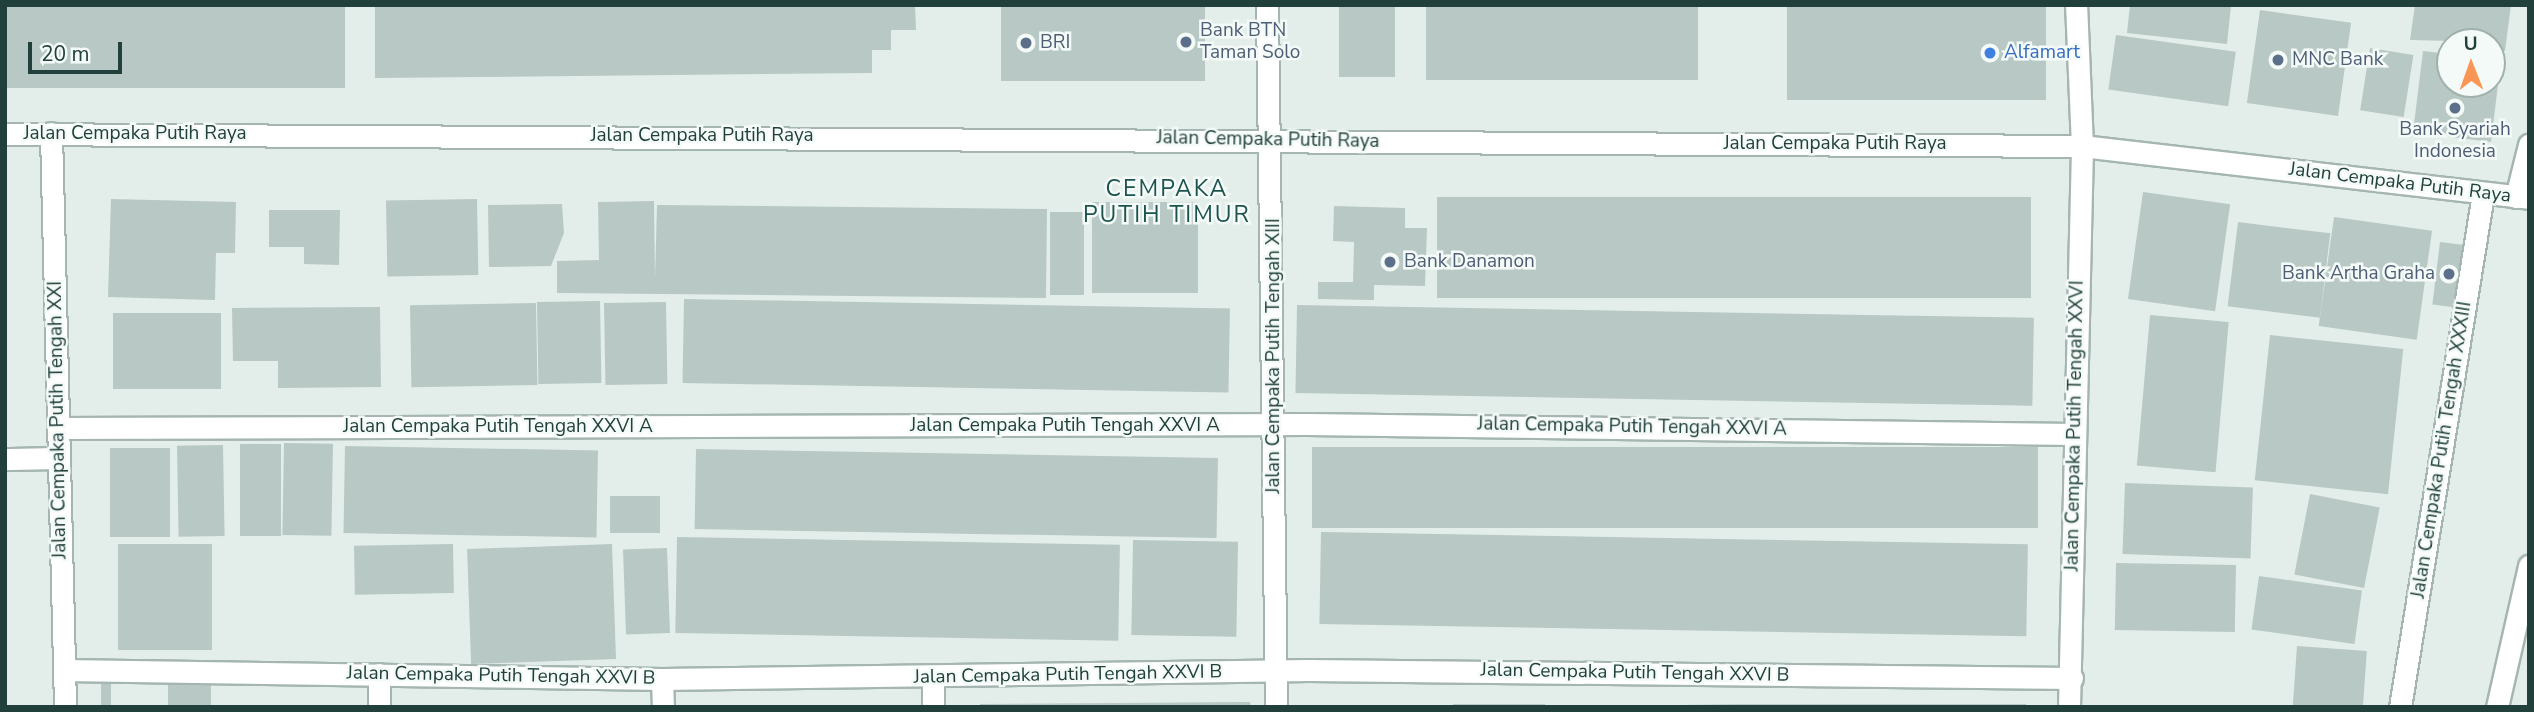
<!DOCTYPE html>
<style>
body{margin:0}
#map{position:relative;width:2534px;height:712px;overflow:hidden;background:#e3eeea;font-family:"Nunito Sans",sans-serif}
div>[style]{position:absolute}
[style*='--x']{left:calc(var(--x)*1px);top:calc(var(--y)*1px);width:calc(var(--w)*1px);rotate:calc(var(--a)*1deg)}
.building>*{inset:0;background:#b8c8c4;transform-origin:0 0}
.roads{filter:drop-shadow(2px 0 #a5b6b2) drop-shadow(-2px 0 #a5b6b2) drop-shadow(0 2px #a5b6b2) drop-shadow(0 -2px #a5b6b2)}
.minor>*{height:21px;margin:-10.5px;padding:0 10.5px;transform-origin:10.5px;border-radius:10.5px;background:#fff}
.dots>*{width:19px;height:19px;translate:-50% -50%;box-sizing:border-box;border:4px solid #f4faf7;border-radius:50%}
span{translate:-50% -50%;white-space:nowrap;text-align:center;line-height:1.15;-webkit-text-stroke:5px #f4faf7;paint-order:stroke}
.service-label{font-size:19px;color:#4e5e75}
.left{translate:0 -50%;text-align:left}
.right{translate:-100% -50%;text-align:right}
.shop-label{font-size:19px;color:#366cbe}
.street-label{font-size:19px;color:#21403c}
.quarter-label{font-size:23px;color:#1c534e;letter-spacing:2px}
.frame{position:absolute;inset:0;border:7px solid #21403c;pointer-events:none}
.north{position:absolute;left:2436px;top:28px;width:70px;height:70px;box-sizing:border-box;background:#f4faf7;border:2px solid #a0b0ac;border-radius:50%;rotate:359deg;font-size:19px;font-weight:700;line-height:28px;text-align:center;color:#21403c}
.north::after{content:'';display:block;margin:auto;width:24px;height:32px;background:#fa9655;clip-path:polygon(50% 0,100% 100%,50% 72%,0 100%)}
.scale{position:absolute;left:28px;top:42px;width:94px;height:32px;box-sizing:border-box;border:4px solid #21403c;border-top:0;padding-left:9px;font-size:21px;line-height:24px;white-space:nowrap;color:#21403c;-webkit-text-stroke:5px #f4faf7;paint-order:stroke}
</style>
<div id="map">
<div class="building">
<i style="left:5px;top:5px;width:340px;height:83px"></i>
<i style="clip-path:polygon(375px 5px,915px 5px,916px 30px,891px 30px,891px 50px,872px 50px,872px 73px,375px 78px)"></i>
<i style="left:1001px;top:5px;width:204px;height:76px"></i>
<i style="left:1339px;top:5px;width:56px;height:72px"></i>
<i style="left:1426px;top:5px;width:272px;height:75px"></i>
<i style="left:1787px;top:5px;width:259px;height:95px"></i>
<i style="clip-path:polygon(2130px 5px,2231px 5px,2227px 44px,2127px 33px)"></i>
<i style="clip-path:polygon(2415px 5px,2511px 5px,2505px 51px,2492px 49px,2492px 42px,2410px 40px)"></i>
<i style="left:2260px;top:10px;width:92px;height:94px;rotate:8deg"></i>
<i style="left:2116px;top:35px;width:121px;height:55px;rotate:8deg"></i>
<i style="left:2370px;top:48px;width:44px;height:63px;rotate:9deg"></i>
<i style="clip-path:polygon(2423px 51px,2450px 54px,2450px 84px,2492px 84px,2492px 59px,2501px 60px,2491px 142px,2413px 132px)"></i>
<i style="left:2143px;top:192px;width:88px;height:108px;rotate:8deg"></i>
<i style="left:1437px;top:197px;width:594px;height:101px"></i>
<i style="clip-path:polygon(111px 199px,236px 202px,235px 253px,216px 253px,215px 300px,108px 297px)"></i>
<i style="left:477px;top:199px;width:76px;height:91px;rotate:89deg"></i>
<i style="clip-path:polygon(654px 201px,655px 279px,657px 205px,1047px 209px,1046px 298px,557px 293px,557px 261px,599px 260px,598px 202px)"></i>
<i style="left:1198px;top:202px;width:91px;height:106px;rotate:90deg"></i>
<i style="clip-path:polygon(562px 204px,564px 233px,551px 266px,489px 267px,488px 205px)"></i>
<i style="clip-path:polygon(1334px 206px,1405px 208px,1405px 228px,1427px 228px,1425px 286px,1374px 285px,1374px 300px,1318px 299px,1318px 282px,1353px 282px,1354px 242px,1333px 241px)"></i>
<i style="clip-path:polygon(269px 210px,340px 210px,339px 265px,304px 264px,304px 247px,269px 247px)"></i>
<i style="left:1050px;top:212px;width:34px;height:83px"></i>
<i style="left:2334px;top:217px;width:99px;height:110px;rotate:8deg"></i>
<i style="left:2238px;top:222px;width:93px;height:85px;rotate:7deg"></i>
<i style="left:2440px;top:242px;width:26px;height:63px;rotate:7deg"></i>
<i style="left:684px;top:299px;width:546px;height:84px;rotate:1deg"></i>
<i style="left:600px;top:301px;width:82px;height:63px;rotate:89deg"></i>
<i style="left:666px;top:302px;width:82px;height:62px;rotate:89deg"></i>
<i style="left:536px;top:303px;width:82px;height:126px;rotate:89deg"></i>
<i style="left:1297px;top:305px;width:737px;height:88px;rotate:1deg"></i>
<i style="clip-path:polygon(380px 307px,381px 387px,278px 388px,278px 361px,233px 361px,232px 308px)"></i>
<i style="left:221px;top:313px;width:76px;height:108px;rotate:90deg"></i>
<i style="left:2150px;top:315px;width:79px;height:151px;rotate:5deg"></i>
<i style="left:2270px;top:335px;width:134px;height:146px;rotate:6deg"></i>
<i style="left:284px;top:443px;width:49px;height:92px;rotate:1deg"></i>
<i style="left:240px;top:444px;width:41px;height:92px"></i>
<i style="left:223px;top:445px;width:91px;height:46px;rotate:89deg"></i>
<i style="left:345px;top:446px;width:253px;height:87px;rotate:1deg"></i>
<i style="left:1312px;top:447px;width:726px;height:81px"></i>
<i style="left:110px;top:448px;width:60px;height:89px"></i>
<i style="left:696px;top:449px;width:522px;height:80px;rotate:1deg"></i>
<i style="left:2125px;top:483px;width:128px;height:71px;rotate:2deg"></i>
<i style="left:2310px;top:494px;width:71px;height:82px;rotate:11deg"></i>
<i style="left:660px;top:496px;width:37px;height:50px;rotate:90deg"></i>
<i style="left:1321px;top:532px;width:707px;height:92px;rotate:1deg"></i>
<i style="left:677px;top:537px;width:443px;height:96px;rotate:1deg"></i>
<i style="left:1133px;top:540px;width:105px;height:95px;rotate:1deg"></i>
<i style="left:118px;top:544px;width:94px;height:106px"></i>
<i style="left:453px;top:544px;width:49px;height:99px;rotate:89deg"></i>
<i style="left:612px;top:544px;width:115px;height:145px;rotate:88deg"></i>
<i style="left:667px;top:548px;width:85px;height:44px;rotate:88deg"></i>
<i style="left:2116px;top:563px;width:120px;height:67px;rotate:1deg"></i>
<i style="left:2259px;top:576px;width:104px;height:54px;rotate:8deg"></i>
<i style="left:2297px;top:646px;width:70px;height:61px;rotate:4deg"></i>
<i style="left:168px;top:672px;width:43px;height:35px"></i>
<i style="left:101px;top:684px;width:10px;height:23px"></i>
<i style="clip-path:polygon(1250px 702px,1251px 707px,980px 707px,980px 704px)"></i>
<i style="left:1453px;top:704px;width:92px;height:3px"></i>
<i style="clip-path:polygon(1740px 704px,2026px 704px,2026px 707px,1550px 707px)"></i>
</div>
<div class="roads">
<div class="minor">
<i style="--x:1267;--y:5;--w:702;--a:89.27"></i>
<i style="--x:51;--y:133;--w:574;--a:88.6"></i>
<i style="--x:5;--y:134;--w:2077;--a:0.33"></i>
<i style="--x:2082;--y:146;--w:450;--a:6.6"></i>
<i style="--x:2516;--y:197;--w:54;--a:-76"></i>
<i style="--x:58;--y:428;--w:1249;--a:-0.18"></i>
<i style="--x:1307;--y:424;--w:766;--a:0.75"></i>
<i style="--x:5;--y:459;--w:54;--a:-1.1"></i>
<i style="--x:64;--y:670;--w:598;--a:0.86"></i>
<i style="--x:662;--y:679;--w:647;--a:-0.8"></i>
<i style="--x:1309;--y:670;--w:763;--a:0.6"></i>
<i style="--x:379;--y:674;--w:33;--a:90"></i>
<i style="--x:662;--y:679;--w:28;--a:88"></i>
<i style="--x:933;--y:707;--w:30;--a:-90"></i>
<i style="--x:2069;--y:707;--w:561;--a:-88.67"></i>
<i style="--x:2082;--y:146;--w:141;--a:-92.4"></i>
<i style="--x:2400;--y:707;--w:520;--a:-80.81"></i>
<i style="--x:2497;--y:707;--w:145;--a:-77.2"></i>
</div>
</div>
<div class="dots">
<i style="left:1186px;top:42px;background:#5c6f8a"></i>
<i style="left:1026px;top:43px;background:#5c6f8a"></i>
<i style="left:1990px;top:53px;background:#3f7fe0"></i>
<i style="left:2278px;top:60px;background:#5c6f8a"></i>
<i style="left:2455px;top:108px;background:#5c6f8a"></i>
<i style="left:1390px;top:262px;background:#5c6f8a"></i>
<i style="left:2449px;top:274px;background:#5c6f8a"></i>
</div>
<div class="service-label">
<span class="left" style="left:1200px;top:42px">Bank BTN<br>Taman Solo</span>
<span class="left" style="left:1040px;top:43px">BRI</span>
<span class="left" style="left:2292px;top:60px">MNC Bank</span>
<span style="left:2455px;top:141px">Bank Syariah<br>Indonesia</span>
<span class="left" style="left:1404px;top:262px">Bank Danamon</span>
<span class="right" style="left:2435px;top:274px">Bank Artha Graha</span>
</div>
<div class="shop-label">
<span class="left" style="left:2004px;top:53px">Alfamart</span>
</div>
<div class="street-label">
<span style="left:135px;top:134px">Jalan Cempaka Putih Raya</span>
<span style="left:702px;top:136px">Jalan Cempaka Putih Raya</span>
<span style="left:1268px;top:140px;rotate:1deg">Jalan Cempaka Putih Raya</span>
<span style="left:1835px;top:144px">Jalan Cempaka Putih Raya</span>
<span style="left:2400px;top:183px;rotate:7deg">Jalan Cempaka Putih Raya</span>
<span style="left:1274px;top:356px;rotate:-90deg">Jalan Cempaka Putih Tengah XIII</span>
<span style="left:58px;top:420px;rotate:-91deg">Jalan Cempaka Putih Tengah XXI</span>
<span style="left:1065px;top:426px">Jalan Cempaka Putih Tengah XXVI A</span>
<span style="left:2075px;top:426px;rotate:-89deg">Jalan Cempaka Putih Tengah XXVI</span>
<span style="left:498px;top:427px">Jalan Cempaka Putih Tengah XXVI A</span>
<span style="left:1632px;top:427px;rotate:1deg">Jalan Cempaka Putih Tengah XXVI A</span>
<span style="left:2442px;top:450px;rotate:-81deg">Jalan Cempaka Putih Tengah XXXIII</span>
<span style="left:1635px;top:673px;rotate:1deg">Jalan Cempaka Putih Tengah XXVI B</span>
<span style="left:1068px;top:675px;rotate:-1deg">Jalan Cempaka Putih Tengah XXVI B</span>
<span style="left:501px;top:676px;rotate:1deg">Jalan Cempaka Putih Tengah XXVI B</span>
</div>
<div class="quarter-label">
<span style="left:1167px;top:202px">CEMPAKA<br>PUTIH TIMUR</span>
</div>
<div class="frame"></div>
<div class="north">U</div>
<div class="scale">20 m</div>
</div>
